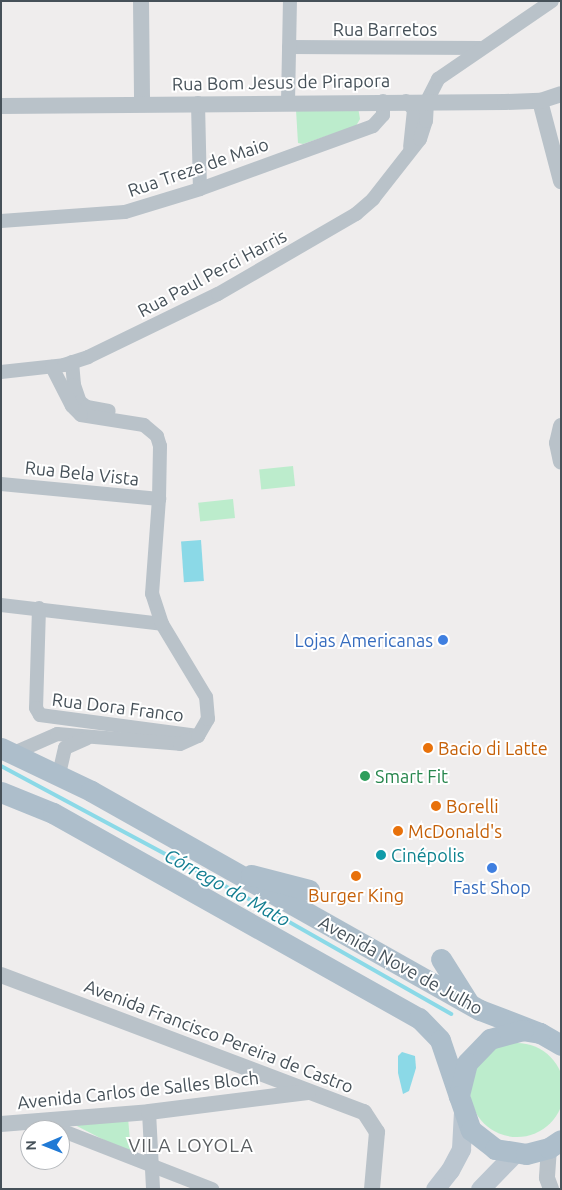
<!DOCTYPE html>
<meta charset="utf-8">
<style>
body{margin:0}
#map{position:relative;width:562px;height:1190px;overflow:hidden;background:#efeded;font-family:Ubuntu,sans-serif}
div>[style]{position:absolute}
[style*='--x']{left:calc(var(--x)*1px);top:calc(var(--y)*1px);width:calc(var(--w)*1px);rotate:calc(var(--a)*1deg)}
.green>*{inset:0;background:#bceccc;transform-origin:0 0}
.round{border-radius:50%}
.water>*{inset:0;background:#8bd9e7;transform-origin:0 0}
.stream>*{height:4px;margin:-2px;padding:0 2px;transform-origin:2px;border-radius:2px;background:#8bd9e7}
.minor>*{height:14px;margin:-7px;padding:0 7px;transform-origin:7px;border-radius:7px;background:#b9c2c9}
.tertiary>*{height:16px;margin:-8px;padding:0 8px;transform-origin:8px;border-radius:8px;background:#b9c2c9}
.secondary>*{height:19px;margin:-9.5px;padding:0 9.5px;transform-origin:9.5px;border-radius:9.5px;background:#bbc6d0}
.primary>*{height:21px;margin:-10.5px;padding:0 10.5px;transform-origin:10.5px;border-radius:10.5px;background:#adbecb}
.dots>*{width:14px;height:14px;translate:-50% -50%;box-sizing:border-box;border:2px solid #fff;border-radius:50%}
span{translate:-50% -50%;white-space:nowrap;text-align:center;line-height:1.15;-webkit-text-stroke:4px #fff;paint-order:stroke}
.street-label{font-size:18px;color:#465159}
.shop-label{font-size:18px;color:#366cbe}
.right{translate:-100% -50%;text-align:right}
.food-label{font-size:18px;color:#c56008}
.left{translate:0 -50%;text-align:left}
.leisure-label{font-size:18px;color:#27864d}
.culture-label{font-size:18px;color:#0d838f}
.water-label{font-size:19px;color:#137e91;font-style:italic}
.neighbourhood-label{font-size:19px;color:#5a5e61;letter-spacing:1px}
.frame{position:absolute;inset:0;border:2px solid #465159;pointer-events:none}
.north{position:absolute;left:20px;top:1120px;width:50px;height:50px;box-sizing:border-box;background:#fff;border:1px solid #b5b9bd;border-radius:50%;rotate:269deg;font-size:14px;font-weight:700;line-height:20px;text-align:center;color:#465159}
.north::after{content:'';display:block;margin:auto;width:18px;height:22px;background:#217ad5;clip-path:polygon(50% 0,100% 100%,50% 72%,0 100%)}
</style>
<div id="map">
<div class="green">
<i style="clip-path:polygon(358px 107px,360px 119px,356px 126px,303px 144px,298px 143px,296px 110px)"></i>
<i style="left:293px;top:466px;width:20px;height:34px;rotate:84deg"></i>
<i style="left:233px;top:499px;width:19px;height:35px;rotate:84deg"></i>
<i class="round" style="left:470px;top:1043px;width:94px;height:94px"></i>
<i style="clip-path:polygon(128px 1117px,131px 1154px,75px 1125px)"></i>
</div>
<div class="water">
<i style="left:201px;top:540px;width:41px;height:20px;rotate:86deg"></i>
<i style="clip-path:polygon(402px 1052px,415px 1056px,416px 1068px,409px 1091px,403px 1094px,398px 1073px,398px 1056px)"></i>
</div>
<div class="stream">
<i style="--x:1;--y:766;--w:271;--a:28.2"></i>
<i style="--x:240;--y:894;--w:243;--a:29.6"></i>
</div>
<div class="minor">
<i style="--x:289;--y:47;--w:191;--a:0.3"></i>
<i style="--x:406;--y:101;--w:12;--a:48"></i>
<i style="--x:414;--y:110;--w:37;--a:96"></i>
<i style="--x:198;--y:103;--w:86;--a:88.7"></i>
<i style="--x:288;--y:103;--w:102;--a:-88.9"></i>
<i style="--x:1;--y:221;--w:124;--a:-4.2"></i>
<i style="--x:125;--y:212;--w:78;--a:-17"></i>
<i style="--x:200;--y:189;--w:184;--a:-20"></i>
<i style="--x:373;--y:126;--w:15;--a:-48"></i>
<i style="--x:383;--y:115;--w:14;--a:-90"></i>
<i style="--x:72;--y:362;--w:23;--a:85"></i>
<i style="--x:74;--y:385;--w:18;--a:71"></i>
<i style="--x:80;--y:402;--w:9;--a:36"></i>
<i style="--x:87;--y:407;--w:22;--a:10"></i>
<i style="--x:1;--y:372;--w:63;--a:-6.3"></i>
<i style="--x:64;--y:365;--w:25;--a:-18"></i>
<i style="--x:88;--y:357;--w:144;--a:-25.9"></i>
<i style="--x:218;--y:294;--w:160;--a:-30.1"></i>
<i style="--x:356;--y:214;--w:23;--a:-41"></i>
<i style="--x:373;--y:199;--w:76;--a:-51.9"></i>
<i style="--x:420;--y:139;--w:19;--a:-72"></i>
<i style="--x:426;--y:121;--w:20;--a:-87"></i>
<i style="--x:427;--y:101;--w:25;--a:-63"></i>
<i style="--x:438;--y:79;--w:138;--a:-34.4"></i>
<i style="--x:1;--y:484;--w:159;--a:5.4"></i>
<i style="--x:1;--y:605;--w:162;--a:6.7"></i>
<i style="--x:39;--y:608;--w:100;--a:91.7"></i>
<i style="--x:36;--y:708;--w:8;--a:60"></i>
<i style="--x:40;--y:715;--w:159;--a:7.6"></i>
<i style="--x:14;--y:753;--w:47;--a:-23.8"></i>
<i style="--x:57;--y:734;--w:123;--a:4.6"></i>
<i style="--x:180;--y:744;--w:20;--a:-24"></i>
<i style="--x:198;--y:736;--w:20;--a:-60"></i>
<i style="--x:208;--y:719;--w:22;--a:-95"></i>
<i style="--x:206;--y:697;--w:85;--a:-121.1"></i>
<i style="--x:162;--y:624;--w:32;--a:-108"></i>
<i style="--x:152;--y:594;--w:95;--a:-85.8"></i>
<i style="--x:159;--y:499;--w:53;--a:-88.9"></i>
<i style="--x:160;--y:446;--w:10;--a:-107"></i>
<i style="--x:157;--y:436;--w:17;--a:-140"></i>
<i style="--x:144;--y:425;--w:64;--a:-171"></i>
<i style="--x:81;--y:415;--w:13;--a:-135"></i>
<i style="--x:72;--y:406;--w:44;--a:-117.1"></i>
<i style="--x:59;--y:774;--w:27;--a:-77"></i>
<i style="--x:65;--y:748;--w:24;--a:-24"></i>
<i style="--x:149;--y:1112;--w:77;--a:87"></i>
<i style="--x:40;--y:1122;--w:185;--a:21.3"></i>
</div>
<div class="tertiary">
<i style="--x:141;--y:1;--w:103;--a:89.4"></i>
<i style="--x:540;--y:101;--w:83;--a:75.3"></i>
<i style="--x:1;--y:106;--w:504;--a:-0.45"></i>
<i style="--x:505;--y:102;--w:35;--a:-2"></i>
<i style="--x:540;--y:101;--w:22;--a:-18"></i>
<i style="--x:561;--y:426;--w:17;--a:103"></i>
<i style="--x:557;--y:443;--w:19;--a:78"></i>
<i style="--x:1;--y:975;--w:388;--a:20.7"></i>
<i style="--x:364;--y:1112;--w:24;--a:57"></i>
<i style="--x:377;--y:1132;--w:57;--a:95"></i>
<i style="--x:1;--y:1124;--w:148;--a:-4.6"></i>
<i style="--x:149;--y:1112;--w:160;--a:-7.2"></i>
<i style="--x:549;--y:1148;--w:30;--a:94"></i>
<i style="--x:547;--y:1178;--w:12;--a:70"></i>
</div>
<div class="secondary">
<i style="--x:435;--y:1189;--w:24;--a:-52"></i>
<i style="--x:450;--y:1170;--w:24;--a:-62"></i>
<i style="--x:461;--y:1149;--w:35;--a:-87"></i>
<i style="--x:480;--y:1189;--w:49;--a:-45.8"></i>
</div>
<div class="primary">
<i style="--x:1;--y:748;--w:100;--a:25.5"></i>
<i style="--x:91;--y:791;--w:446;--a:29.4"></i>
<i style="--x:480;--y:1010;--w:64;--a:21"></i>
<i style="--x:1;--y:792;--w:56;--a:22"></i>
<i style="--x:53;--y:813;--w:420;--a:29.3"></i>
<i style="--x:419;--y:1018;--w:30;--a:46"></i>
<i style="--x:440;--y:1040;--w:59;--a:71.3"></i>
<i style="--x:251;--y:875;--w:60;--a:14.5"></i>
<i style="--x:441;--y:959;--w:51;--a:57.9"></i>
<i style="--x:561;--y:1045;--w:24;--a:-150"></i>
<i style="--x:540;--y:1033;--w:17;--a:-170"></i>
<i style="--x:523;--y:1030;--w:34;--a:165"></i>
<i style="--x:490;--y:1039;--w:33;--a:134"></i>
<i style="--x:467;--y:1063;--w:34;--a:104"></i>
<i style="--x:459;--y:1096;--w:36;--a:71"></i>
<i style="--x:471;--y:1130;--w:31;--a:38"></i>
<i style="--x:495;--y:1149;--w:31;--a:9"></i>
<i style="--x:526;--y:1154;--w:24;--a:-15"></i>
<i style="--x:549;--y:1148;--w:14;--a:-34"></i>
</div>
<div class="dots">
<i style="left:443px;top:640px;background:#3f7fe0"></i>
<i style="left:428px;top:748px;background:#e8710a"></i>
<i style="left:365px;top:776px;background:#2e9e5b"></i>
<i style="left:436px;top:806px;background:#e8710a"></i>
<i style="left:398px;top:831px;background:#e8710a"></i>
<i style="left:381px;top:855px;background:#0f9aa8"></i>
<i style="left:492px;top:868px;background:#3f7fe0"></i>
<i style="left:356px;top:876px;background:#e8710a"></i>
</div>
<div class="street-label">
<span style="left:385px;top:29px">Rua Barretos</span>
<span style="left:281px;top:82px;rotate:-1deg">Rua Bom Jesus de Pirapora</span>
<span style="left:198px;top:167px;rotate:-19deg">Rua Treze de Maio</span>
<span style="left:212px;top:273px;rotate:-28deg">Rua Paul Perci Harris</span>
<span style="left:82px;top:473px;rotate:6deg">Rua Bela Vista</span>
<span style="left:118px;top:707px;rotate:7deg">Rua Dora Franco</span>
<span style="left:401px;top:965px;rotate:29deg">Avenida Nove de Julho</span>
<span style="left:219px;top:1036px;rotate:21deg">Avenida Francisco Pereira de Castro</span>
<span style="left:138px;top:1090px;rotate:-6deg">Avenida Carlos de Salles Bloch</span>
</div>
<div class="shop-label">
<span class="right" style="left:433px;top:640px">Lojas Americanas</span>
<span style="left:492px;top:887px">Fast Shop</span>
</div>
<div class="food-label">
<span class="left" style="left:438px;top:748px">Bacio di Latte</span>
<span class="left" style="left:446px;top:806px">Borelli</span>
<span class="left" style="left:408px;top:831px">McDonald's</span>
<span style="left:356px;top:895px">Burger King</span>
</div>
<div class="leisure-label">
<span class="left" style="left:375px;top:776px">Smart Fit</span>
</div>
<div class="culture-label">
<span class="left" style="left:391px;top:855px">Cinépolis</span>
</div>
<div class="water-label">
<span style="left:227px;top:888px;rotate:29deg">Córrego do Mato</span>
</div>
<div class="neighbourhood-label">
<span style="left:191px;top:1146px">VILA LOYOLA</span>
</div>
<div class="frame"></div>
<div class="north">N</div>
</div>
